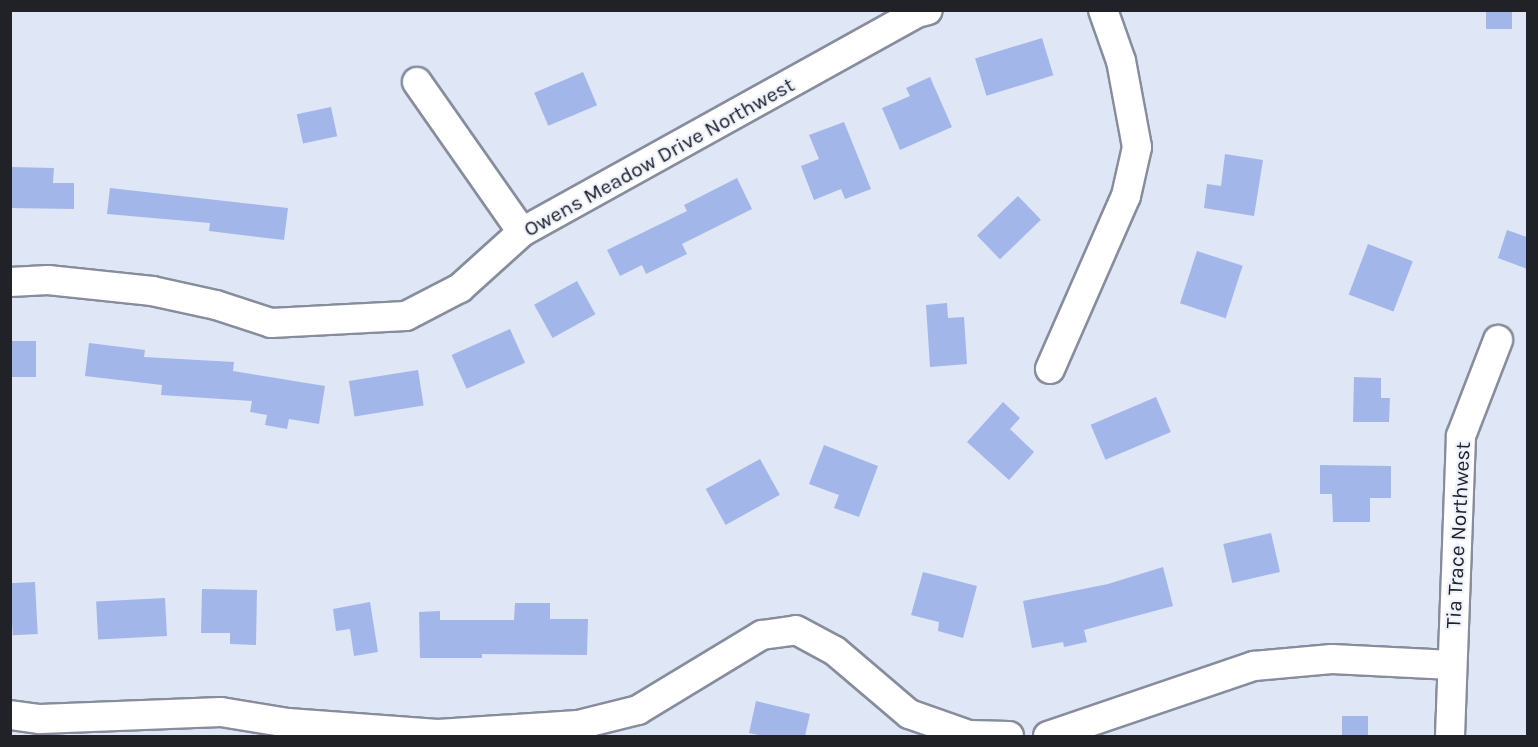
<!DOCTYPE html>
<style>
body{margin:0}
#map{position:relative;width:1538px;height:747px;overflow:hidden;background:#dfe6f6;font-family:Karla,sans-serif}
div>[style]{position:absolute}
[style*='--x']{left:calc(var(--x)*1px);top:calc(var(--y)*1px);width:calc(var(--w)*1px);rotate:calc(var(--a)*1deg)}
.building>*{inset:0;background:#a3b6ea;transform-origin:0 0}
.roads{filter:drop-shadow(2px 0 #878d9c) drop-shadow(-2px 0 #878d9c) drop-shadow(0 2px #878d9c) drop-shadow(0 -2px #878d9c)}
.minor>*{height:28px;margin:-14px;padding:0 14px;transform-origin:14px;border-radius:14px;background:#fff}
span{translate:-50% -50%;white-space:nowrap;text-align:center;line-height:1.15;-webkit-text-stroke:4.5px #eff3fd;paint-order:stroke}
.street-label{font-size:21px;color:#202228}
.frame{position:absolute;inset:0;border:12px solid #202228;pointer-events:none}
</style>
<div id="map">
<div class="building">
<i style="left:1486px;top:10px;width:26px;height:19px"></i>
<i style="left:1042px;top:38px;width:39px;height:70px;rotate:73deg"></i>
<i style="left:583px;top:72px;width:36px;height:53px;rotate:67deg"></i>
<i style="clip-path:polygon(930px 77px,952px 127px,900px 150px,882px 108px,910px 96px,906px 88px)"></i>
<i style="left:331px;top:107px;width:30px;height:35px;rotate:78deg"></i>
<i style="clip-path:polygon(844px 122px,871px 189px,845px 199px,841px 189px,814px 200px,801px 166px,819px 159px,809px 135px)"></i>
<i style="clip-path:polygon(1225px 154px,1263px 160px,1254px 216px,1204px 208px,1207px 184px,1221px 186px)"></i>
<i style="clip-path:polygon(10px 167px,54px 168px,53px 183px,74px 183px,74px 209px,10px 208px)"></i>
<i style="clip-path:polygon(737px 178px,752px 209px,682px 244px,687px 254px,646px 274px,642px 265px,620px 276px,607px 250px,687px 211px,684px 205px)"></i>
<i style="clip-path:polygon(110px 188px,288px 208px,284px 240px,209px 231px,210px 223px,107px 214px)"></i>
<i style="left:1018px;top:196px;width:33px;height:57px;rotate:46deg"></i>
<i style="clip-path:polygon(1507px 230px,1527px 237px,1527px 269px,1498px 258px)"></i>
<i style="left:1368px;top:244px;width:48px;height:54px;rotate:21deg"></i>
<i style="left:1197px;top:251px;width:48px;height:55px;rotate:18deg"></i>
<i style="left:577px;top:281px;width:38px;height:49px;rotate:61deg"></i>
<i style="clip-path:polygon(947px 303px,948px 318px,964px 317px,967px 364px,930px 367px,926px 305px)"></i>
<i style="left:510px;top:329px;width:37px;height:64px;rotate:66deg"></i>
<i style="left:10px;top:341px;width:26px;height:36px"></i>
<i style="clip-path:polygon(89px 343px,145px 350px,144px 357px,234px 362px,233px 371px,325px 386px,319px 424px,289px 419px,287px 429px,265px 425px,267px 415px,250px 412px,252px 401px,161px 395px,162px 385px,85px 376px)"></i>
<i style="left:418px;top:370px;width:36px;height:70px;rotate:81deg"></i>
<i style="clip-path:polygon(1354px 377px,1381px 378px,1381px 398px,1390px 398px,1389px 422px,1353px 422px)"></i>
<i style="left:1156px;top:397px;width:38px;height:71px;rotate:67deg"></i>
<i style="clip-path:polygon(1003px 402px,1020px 418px,1010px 429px,1034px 452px,1009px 480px,967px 442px)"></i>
<i style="clip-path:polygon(824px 445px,878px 466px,859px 517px,834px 508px,839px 495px,809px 484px)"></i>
<i style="left:760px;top:459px;width:41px;height:62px;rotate:61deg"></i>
<i style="clip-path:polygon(1320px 465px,1391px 466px,1391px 498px,1370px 498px,1370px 522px,1333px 522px,1332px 494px,1320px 494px)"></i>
<i style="left:1271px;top:533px;width:40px;height:49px;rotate:77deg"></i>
<i style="clip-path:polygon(1163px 567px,1173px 606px,1084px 630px,1087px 642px,1064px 647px,1063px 642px,1032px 648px,1023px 601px,1108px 584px)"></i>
<i style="clip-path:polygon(923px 572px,977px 586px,963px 638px,938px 631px,939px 622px,911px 615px)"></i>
<i style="left:35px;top:582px;width:52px;height:25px;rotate:87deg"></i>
<i style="clip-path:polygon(202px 589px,257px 590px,256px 645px,230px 644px,230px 633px,201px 633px)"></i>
<i style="left:165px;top:598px;width:38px;height:69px;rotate:87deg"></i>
<i style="clip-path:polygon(370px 602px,378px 652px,354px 656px,350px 629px,336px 631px,333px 609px)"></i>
<i style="clip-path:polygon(515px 603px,550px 603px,550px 619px,588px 619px,587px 655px,482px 654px,482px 658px,420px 658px,419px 612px,440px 611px,440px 620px,514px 620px)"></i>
<i style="clip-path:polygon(756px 701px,810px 714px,805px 736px,763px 736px,749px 733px)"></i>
<i style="left:1342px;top:716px;width:26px;height:20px"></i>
</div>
<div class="roads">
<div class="minor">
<i style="--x:417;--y:82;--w:183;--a:55"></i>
<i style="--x:10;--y:282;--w:38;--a:-3"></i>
<i style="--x:48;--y:280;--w:105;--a:6"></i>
<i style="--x:152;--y:291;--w:66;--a:12.3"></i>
<i style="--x:216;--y:305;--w:58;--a:18.1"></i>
<i style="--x:271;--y:323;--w:135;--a:-3"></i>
<i style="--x:406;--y:316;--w:61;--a:-27.4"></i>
<i style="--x:460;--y:288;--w:84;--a:-42.1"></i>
<i style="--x:522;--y:232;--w:452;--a:-29"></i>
<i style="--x:917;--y:13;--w:11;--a:-15"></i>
<i style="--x:1050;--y:369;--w:189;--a:-66.3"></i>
<i style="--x:1126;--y:196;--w:50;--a:-77.3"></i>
<i style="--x:1137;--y:147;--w:87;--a:-100.5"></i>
<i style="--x:1121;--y:61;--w:54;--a:-109.4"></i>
<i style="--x:10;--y:715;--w:30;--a:8"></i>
<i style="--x:40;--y:719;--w:181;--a:-2.2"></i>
<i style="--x:221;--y:712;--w:68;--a:9.3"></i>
<i style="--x:288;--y:723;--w:150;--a:4.2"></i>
<i style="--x:438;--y:734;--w:140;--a:-3.7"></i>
<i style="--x:578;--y:725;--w:62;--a:-14"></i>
<i style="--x:638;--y:710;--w:145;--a:-31.2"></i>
<i style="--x:762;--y:635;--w:34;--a:-8"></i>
<i style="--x:796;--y:630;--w:44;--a:28.3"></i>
<i style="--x:835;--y:651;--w:97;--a:40.4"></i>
<i style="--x:909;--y:714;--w:64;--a:19.3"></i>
<i style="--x:969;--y:735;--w:40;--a:1.4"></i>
<i style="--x:1048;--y:736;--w:218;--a:-18.8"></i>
<i style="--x:1254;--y:666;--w:78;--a:-5.1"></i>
<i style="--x:1332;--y:659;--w:120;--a:2.9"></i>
<i style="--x:1450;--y:736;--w:300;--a:-87.9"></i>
<i style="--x:1461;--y:436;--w:103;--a:-68.9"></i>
</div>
</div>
<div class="street-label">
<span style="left:659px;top:157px;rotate:-29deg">Owens Meadow Drive Northwest</span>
<span style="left:1458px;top:535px;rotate:-87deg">Tia Trace Northwest</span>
</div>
<div class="frame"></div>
</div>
